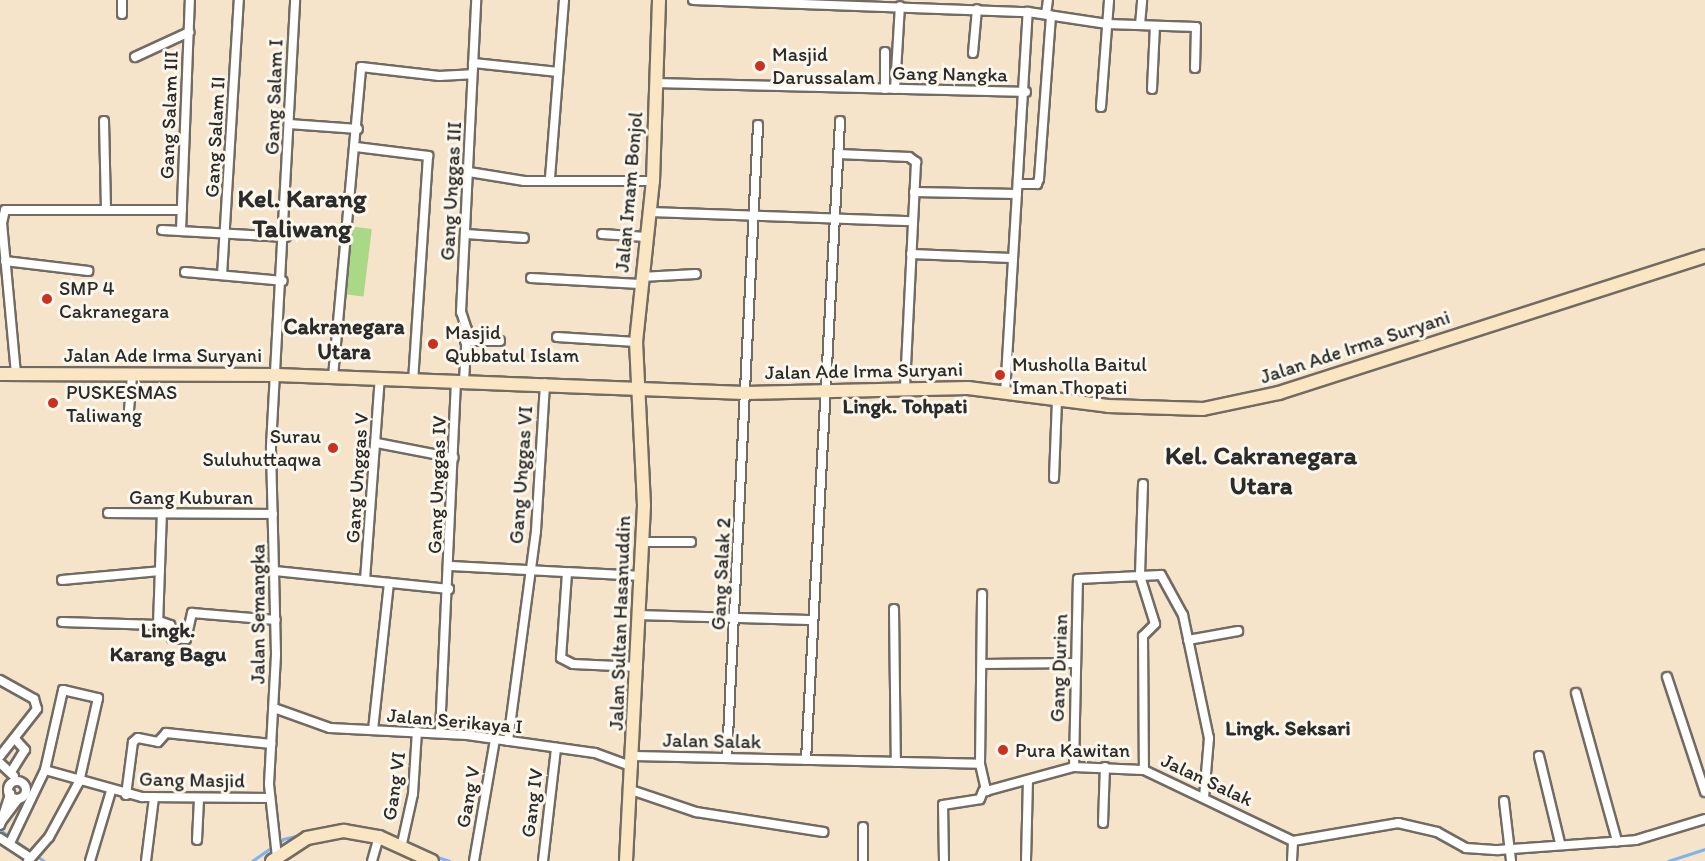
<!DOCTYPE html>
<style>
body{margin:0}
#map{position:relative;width:1705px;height:861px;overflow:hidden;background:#f5e3ca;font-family:Itim,sans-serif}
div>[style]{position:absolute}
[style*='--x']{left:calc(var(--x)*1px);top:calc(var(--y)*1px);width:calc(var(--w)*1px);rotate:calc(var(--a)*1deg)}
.green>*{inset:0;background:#a9d886;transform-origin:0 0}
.stream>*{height:3px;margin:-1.5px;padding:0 1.5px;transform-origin:1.5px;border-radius:1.5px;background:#7fb3ec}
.roads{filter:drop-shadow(2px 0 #726b63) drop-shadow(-2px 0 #726b63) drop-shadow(0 2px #726b63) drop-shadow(0 -2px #726b63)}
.street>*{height:8px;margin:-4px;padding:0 4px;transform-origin:4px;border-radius:4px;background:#fff}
.street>.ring{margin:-4px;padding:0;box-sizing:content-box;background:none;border:8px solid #fff;border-radius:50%}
.secondary>*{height:12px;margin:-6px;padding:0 6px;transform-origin:6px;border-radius:6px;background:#fbe6c3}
.dots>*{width:16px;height:16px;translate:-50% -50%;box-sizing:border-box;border:3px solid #fbf7ec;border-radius:50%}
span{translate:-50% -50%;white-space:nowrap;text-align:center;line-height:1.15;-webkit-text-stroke:6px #fbf7ec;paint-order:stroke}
.poi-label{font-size:20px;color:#2b2b2b}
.left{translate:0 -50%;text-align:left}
.right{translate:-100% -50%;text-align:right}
.street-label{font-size:20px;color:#2b2b2b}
.neighbourhood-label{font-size:21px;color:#2b2b2b;font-weight:700}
.quarter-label{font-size:22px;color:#2b2b2b;font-weight:700}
.district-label{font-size:26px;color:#2b2b2b;font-weight:700}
</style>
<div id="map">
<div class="green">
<i style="left:347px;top:226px;width:25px;height:68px;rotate:7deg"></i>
</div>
<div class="stream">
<i style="--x:348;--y:826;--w:46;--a:13.7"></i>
<i style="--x:0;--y:830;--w:54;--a:35.2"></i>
<i style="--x:434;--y:856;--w:16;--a:18"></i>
<i style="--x:252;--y:861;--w:38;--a:-35"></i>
<i style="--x:283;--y:839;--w:57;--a:-13.3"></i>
<i style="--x:1668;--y:861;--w:39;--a:-18"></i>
</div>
<div class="roads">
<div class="street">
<i style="--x:693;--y:0;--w:335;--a:2.1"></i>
<i style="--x:1028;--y:12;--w:80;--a:8.6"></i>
<i style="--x:1107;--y:24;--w:89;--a:1.9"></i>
<i style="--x:1196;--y:27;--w:41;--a:91.4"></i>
<i style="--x:122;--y:14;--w:14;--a:-90"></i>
<i style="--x:1046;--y:14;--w:14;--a:-82"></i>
<i style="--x:1140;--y:25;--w:25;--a:-85"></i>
<i style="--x:885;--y:52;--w:37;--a:90"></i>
<i style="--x:973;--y:53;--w:44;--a:-84.8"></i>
<i style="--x:135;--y:57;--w:60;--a:-24.8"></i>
<i style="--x:473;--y:63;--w:84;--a:6.1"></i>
<i style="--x:658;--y:83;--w:368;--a:1.4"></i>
<i style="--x:895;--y:89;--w:83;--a:-86.6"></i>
<i style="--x:1152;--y:89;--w:63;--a:-87.3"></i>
<i style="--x:1101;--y:107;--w:107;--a:-85.7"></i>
<i style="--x:104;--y:121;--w:89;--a:88.7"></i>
<i style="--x:289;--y:124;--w:69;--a:4.1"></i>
<i style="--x:356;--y:147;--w:73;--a:7.1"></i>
<i style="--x:428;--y:156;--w:224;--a:93.8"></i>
<i style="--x:838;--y:154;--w:71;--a:2.4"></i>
<i style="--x:909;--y:157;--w:9;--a:36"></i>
<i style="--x:916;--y:162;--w:225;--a:92.8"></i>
<i style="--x:469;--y:172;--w:56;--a:9.3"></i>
<i style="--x:524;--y:181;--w:129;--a:0"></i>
<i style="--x:550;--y:178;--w:179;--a:-85.5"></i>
<i style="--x:1018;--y:184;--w:19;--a:0"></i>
<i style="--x:1037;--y:184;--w:5;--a:-68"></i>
<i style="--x:1039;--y:179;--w:164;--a:-85.8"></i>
<i style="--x:914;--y:192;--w:103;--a:1.1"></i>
<i style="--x:650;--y:212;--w:262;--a:2"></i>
<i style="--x:162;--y:230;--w:124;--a:3.2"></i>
<i style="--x:181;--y:231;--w:231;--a:-87.8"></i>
<i style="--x:466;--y:234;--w:58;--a:3.9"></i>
<i style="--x:602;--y:234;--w:44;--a:3.9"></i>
<i style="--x:911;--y:254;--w:100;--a:2.3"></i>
<i style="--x:5;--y:261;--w:84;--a:6.9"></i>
<i style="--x:185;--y:272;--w:98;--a:5.2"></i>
<i style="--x:222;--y:275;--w:276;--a:-86.5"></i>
<i style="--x:641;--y:277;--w:55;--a:-3.1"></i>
<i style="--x:531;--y:278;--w:109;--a:3.2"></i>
<i style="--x:557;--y:337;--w:79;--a:3.6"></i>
<i style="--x:465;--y:341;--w:35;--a:0"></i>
<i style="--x:16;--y:374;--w:152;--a:-95.3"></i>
<i style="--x:2;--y:223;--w:13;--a:-77"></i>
<i style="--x:5;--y:210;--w:177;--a:0"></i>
<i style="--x:333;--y:377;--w:311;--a:-84.8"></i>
<i style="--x:361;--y:67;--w:79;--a:6.6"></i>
<i style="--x:439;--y:76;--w:33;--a:-3"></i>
<i style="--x:464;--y:381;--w:51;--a:-86.6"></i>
<i style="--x:467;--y:330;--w:19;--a:-108"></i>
<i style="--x:461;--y:312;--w:312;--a:-87.2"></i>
<i style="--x:1005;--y:394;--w:383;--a:-86.6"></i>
<i style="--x:129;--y:410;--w:35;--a:-85"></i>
<i style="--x:377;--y:443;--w:78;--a:11"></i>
<i style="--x:1054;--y:478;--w:77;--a:-87.8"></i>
<i style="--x:1143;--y:484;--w:92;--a:91.9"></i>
<i style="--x:1140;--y:576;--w:50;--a:72.6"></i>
<i style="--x:1155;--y:624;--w:17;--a:135"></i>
<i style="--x:1143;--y:636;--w:134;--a:89.6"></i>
<i style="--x:108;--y:513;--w:165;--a:0.3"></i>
<i style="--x:643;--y:542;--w:48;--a:0"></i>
<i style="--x:451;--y:566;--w:191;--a:3"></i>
<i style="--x:275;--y:571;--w:175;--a:5.9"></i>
<i style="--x:567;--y:573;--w:85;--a:94"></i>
<i style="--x:561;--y:658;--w:13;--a:27"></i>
<i style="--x:573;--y:664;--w:65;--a:2.6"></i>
<i style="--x:62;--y:580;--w:98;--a:-5.2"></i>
<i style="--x:365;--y:580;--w:203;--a:-85.8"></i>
<i style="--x:894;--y:609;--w:153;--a:89.3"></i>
<i style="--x:641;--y:615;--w:172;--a:1.7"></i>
<i style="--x:159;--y:621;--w:12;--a:20"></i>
<i style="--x:170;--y:625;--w:13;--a:81"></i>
<i style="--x:172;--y:638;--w:14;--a:4"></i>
<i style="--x:186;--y:639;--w:27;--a:-77"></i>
<i style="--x:192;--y:613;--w:84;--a:4.8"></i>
<i style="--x:62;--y:622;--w:96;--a:1.8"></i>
<i style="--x:158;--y:625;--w:112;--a:-88"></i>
<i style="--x:1188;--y:640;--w:51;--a:-10.2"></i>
<i style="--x:982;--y:664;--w:94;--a:-0.6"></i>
<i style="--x:1667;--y:677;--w:121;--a:71.7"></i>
<i style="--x:0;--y:680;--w:39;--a:29"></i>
<i style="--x:34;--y:699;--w:10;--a:73"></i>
<i style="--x:37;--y:709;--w:60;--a:128.2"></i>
<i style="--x:1576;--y:693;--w:154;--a:74.5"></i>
<i style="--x:274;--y:708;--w:59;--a:19.7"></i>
<i style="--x:330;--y:728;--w:137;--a:2.9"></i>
<i style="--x:467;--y:735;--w:129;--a:8"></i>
<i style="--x:595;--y:753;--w:40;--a:20.2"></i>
<i style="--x:373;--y:730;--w:148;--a:-83.8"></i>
<i style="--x:440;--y:733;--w:352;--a:-87.4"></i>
<i style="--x:508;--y:741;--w:212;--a:-82.4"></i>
<i style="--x:536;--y:531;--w:148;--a:-86.5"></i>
<i style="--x:634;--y:756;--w:346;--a:1.3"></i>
<i style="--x:980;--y:764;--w:28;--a:77"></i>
<i style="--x:986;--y:791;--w:91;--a:-15.3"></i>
<i style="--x:1074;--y:767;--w:70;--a:2.5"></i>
<i style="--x:1144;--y:770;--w:165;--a:25.5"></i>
<i style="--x:1293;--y:841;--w:107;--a:-9.7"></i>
<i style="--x:1398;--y:823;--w:40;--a:13"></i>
<i style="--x:1437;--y:832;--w:33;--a:29"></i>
<i style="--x:1466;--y:848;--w:32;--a:4"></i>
<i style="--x:1498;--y:850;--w:138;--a:-4.1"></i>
<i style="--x:1636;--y:840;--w:72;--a:-16.9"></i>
<i style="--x:1539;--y:756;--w:89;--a:76.4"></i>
<i style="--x:727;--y:757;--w:633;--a:-87.19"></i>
<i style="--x:806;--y:760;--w:640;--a:-86.95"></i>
<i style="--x:0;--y:763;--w:19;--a:43"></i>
<i style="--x:980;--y:764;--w:170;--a:-89.3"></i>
<i style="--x:1074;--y:767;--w:188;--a:-88.8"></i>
<i style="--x:1078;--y:579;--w:83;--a:-2.8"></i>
<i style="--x:1161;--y:575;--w:46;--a:61.2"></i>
<i style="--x:1183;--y:615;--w:126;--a:78.1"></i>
<i style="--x:1209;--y:738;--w:59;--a:94.8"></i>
<i style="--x:45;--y:770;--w:101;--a:15.6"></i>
<i style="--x:142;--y:797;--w:128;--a:0.4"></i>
<i style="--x:11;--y:772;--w:26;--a:-58"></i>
<i style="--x:25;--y:750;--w:15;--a:-132"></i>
<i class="ring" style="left:8px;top:781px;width:10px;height:10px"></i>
<i style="--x:631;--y:790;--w:69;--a:18.7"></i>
<i style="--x:696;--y:812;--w:129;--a:8.9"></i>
<i style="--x:126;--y:795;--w:53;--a:-82.5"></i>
<i style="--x:133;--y:742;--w:6;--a:-39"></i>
<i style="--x:138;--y:738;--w:20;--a:11"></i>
<i style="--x:158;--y:742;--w:12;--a:-48"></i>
<i style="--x:166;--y:733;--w:106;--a:6"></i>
<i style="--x:1504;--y:801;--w:60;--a:83.3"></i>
<i style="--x:0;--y:823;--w:30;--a:-53"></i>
<i style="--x:1103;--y:823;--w:56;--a:-88"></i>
<i style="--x:0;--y:825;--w:33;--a:-72"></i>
<i style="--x:863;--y:827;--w:34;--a:90"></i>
<i style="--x:0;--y:838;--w:35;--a:33"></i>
<i style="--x:197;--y:840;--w:41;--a:-87.2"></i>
<i style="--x:10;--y:843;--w:81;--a:-64.4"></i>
<i style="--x:45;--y:770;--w:82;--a:-77.3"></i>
<i style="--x:63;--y:690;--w:36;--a:13"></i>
<i style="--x:98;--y:698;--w:86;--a:102.7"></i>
<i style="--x:79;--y:782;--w:63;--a:118.6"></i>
<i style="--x:49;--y:837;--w:32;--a:131"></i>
<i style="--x:401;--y:848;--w:55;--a:-77.5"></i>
<i style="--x:413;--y:794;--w:63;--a:-86.4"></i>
<i style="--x:277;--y:857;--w:73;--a:-96.3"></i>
<i style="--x:269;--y:784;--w:130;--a:-86.9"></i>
<i style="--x:276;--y:654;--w:208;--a:-91.4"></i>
<i style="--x:271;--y:446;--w:447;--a:-86.9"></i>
<i style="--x:90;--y:861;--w:73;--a:-73.3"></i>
<i style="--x:146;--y:861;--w:64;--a:-82.8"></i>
<i style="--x:372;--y:861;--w:25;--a:-74"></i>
<i style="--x:474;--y:861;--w:124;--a:-80.2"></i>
<i style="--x:543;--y:861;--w:114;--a:-83.4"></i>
<i style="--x:944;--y:861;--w:56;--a:-91"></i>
<i style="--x:943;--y:805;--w:37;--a:-9"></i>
<i style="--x:980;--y:799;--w:9;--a:-69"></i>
<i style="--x:1026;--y:861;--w:80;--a:-88.6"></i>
<i style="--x:1292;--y:861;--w:20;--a:-87"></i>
</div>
<div class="secondary">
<i style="--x:0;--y:374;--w:277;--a:0.2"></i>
<i style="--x:277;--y:375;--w:468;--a:2.2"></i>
<i style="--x:745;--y:393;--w:223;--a:-1.3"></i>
<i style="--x:968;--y:388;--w:141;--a:7.3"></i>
<i style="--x:1108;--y:406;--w:95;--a:1.8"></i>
<i style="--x:1203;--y:409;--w:78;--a:-11.9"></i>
<i style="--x:1279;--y:393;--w:447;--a:-17.8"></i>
<i style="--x:272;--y:861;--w:42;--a:-33.3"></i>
<i style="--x:307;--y:838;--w:38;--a:-11"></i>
<i style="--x:344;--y:831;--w:36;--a:10"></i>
<i style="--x:379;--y:837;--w:58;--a:24.4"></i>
<i style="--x:626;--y:861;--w:356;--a:-87.1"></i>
<i style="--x:644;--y:505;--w:163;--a:-92.8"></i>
<i style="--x:636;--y:342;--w:162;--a:-84"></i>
<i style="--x:653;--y:181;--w:181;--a:-88.1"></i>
</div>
</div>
<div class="dots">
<i style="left:760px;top:66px;background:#c8321e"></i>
<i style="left:47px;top:299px;background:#c8321e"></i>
<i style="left:433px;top:344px;background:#c8321e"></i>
<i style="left:1000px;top:375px;background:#c8321e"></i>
<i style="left:53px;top:403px;background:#c8321e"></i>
<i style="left:333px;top:448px;background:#c8321e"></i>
<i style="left:1003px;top:750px;background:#c8321e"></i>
</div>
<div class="poi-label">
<span class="left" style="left:772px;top:66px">Masjid<br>Darussalam</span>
<span class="left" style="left:59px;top:300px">SMP 4<br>Cakranegara</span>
<span class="left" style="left:445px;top:344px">Masjid<br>Qubbatul Islam</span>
<span class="left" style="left:1012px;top:376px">Musholla Baitul<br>Iman Thopati</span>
<span class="left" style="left:66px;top:404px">PUSKESMAS<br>Taliwang</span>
<span class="right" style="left:321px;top:448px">Surau<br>Suluhuttaqwa</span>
<span class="left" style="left:1015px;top:750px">Pura Kawitan</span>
</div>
<div class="street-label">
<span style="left:950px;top:74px;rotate:1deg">Gang Nangka</span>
<span style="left:274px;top:97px;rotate:-88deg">Gang Salam I</span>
<span style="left:169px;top:115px;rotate:-88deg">Gang Salam III</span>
<span style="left:215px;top:137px;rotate:-87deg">Gang Salam II</span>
<span style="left:451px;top:191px;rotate:-87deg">Gang Unggas III</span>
<span style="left:629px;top:192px;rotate:-85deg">Jalan Imam Bonjol</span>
<span style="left:1355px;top:347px;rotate:-18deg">Jalan Ade Irma Suryani</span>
<span style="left:163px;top:355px">Jalan Ade Irma Suryani</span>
<span style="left:864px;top:371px;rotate:-1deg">Jalan Ade Irma Suryani</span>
<span style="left:521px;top:475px;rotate:-86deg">Gang Unggas VI</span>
<span style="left:357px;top:478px;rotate:-86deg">Gang Unggas V</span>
<span style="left:437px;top:485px;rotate:-88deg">Gang Unggas IV</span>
<span style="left:191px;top:497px">Gang Kuburan</span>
<span style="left:721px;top:574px;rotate:-87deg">Gang Salak 2</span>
<span style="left:258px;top:614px;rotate:-90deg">Jalan Semangka</span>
<span style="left:620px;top:623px;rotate:-88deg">Jalan Sultan Hasanuddin</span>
<span style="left:1059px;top:668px;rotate:-88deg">Gang Durian</span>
<span style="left:455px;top:721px;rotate:5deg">Jalan Serikaya I</span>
<span style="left:712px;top:741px;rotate:1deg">Jalan Salak</span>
<span style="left:192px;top:780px;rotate:1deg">Gang Masjid</span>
<span style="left:1207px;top:780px;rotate:25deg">Jalan Salak</span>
<span style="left:394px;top:786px;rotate:-82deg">Gang VI</span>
<span style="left:468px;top:797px;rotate:-80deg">Gang V</span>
<span style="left:532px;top:803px;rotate:-83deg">Gang IV</span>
</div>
<div class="neighbourhood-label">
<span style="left:905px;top:406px">Lingk. Tohpati</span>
<span style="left:168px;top:642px">Lingk.<br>Karang Bagu</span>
<span style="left:1288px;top:728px">Lingk. Seksari</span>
</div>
<div class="quarter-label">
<span style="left:344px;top:339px">Cakranegara<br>Utara</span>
</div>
<div class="district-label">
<span style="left:302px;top:214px">Kel. Karang<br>Taliwang</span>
<span style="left:1261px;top:471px">Kel. Cakranegara<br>Utara</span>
</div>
</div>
